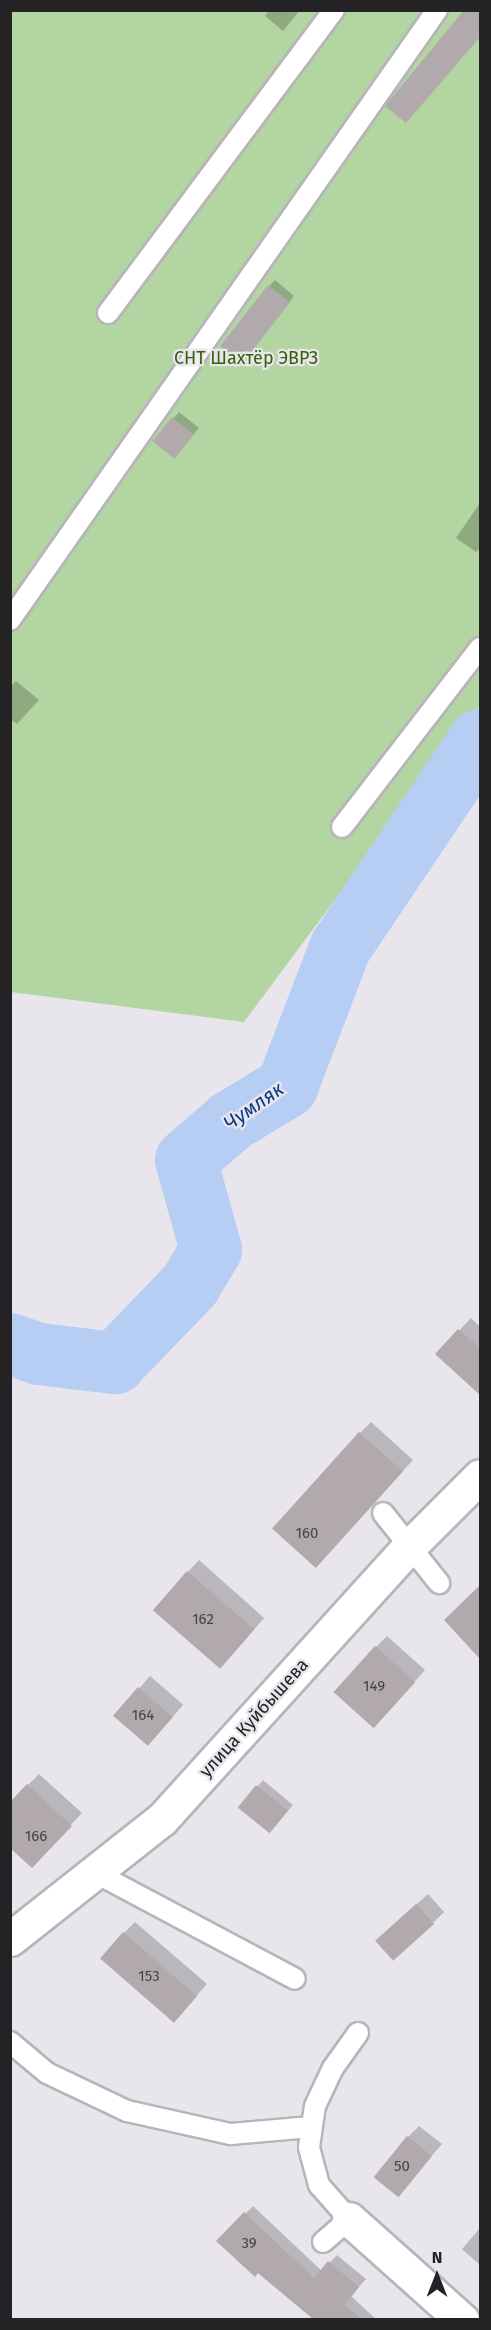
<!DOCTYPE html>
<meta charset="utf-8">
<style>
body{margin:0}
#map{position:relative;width:491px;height:2330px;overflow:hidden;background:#e9e5ec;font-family:"Fira Sans",sans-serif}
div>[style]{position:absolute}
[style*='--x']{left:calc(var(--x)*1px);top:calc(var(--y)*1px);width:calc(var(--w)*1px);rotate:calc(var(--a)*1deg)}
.green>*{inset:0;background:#b2d5a1}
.shadow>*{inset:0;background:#0003;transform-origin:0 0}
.river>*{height:62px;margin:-31px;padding:0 31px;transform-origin:31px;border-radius:31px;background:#b6cef3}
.building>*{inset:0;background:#b1a9ac;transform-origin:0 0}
.roads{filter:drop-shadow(2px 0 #b7b4ba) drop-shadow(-2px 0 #b7b4ba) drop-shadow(0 2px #b7b4ba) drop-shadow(0 -2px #b7b4ba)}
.lane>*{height:20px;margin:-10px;padding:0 10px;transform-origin:10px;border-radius:10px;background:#fff}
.street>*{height:33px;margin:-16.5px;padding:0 16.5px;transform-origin:16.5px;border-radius:16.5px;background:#fff}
span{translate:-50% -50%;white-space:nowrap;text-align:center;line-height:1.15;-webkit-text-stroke:4.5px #e9e5ec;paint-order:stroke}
.number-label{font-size:15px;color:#464446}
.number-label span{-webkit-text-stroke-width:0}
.park-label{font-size:18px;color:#316306}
.street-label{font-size:18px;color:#232224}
.water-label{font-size:20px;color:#09397f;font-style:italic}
.frame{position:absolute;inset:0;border:12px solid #232224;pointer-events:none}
.north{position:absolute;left:407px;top:2246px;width:60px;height:60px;-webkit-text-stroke:4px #e9e5ec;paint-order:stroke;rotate:0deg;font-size:16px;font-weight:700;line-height:24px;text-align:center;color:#232224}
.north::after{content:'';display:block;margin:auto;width:21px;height:27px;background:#232224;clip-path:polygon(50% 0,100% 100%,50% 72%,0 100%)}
</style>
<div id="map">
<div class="green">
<i style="clip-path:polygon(11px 11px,480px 11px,480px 705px,244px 1022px,11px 992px)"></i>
</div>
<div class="shadow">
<i style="clip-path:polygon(269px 10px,300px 10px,283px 31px,265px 16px)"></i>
<i style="clip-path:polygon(275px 280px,294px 296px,247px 356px,269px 286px)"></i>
<i style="clip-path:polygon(179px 412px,199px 428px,180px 451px,154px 441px)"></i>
<i style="clip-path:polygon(480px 503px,480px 548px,476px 552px,456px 538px)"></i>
<i style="clip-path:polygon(16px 681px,39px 700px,17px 724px,10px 719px,10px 687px)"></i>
<i style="clip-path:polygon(471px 1318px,480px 1327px,480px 1393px,437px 1354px)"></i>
<i style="clip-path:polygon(371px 1422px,413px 1460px,327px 1554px,360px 1433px)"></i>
<i style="clip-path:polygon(199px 1560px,264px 1618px,231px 1656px,154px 1609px)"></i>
<i style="clip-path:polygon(480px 1586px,480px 1637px,471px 1646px,446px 1620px)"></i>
<i style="clip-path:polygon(387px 1636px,425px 1670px,384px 1716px,376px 1647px)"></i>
<i style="left:150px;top:1676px;width:44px;height:53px;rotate:41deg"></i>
<i style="clip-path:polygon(39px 1774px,82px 1813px,43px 1855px,28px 1785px)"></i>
<i style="clip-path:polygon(263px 1780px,293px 1805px,275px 1826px,240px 1807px)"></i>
<i style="clip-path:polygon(428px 1894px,444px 1912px,433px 1923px,389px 1929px)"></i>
<i style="clip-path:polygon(135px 1922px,207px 1984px,185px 2009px,124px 1933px)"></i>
<i style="clip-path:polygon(419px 2126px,442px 2144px,398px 2195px,408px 2137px)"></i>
<i style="clip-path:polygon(253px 2206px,322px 2271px,337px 2255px,366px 2279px,351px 2296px,377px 2320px,315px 2320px,219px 2241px)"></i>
<i style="clip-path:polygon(480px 2228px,480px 2265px,462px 2249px)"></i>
</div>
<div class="river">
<i style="--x:10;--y:1344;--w:31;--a:19"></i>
<i style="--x:39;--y:1354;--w:77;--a:6.8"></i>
<i style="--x:115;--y:1363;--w:108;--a:-46.1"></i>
<i style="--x:190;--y:1285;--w:41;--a:-59"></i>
<i style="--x:211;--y:1250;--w:93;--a:-105.5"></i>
<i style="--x:186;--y:1160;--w:60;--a:-40.9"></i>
<i style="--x:231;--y:1121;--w:66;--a:-31.3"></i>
<i style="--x:287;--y:1087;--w:149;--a:-69.1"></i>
<i style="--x:340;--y:948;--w:251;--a:-56.1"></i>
</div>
<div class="building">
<i style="clip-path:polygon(464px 10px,480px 10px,480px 37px,406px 123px,385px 106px)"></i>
<i style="left:268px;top:285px;width:28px;height:78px;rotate:38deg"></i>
<i style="left:172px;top:417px;width:28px;height:31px;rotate:39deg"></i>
<i style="clip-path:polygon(458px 1329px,480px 1348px,480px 1395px,435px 1354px)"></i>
<i style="left:359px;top:1432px;width:59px;height:130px;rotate:42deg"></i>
<i style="left:187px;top:1571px;width:89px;height:52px;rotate:41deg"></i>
<i style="clip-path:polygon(480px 1585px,480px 1659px,444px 1620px)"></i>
<i style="left:375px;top:1646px;width:54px;height:62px;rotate:42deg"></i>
<i style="left:138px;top:1687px;width:46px;height:38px;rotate:41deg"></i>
<i style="clip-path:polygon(27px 1784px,72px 1826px,32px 1868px,10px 1848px,10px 1802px)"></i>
<i style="left:256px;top:1785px;width:41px;height:29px;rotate:39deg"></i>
<i style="left:416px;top:1904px;width:27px;height:55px;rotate:48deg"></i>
<i style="left:123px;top:1932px;width:98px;height:35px;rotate:41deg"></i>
<i style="left:407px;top:2136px;width:32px;height:53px;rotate:39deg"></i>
<i style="clip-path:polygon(244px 2212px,314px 2278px,328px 2261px,359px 2287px,345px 2305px,361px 2319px,313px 2319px,258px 2273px,255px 2277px,216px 2241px)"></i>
</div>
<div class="roads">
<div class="lane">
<i style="--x:108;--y:313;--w:378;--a:-53.3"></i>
<i style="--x:10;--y:620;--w:745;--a:-55.01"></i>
<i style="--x:342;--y:827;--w:226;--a:-52.4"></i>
<i style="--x:383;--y:1513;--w:90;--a:51.3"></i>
<i style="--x:96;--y:1873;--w:225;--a:28"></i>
<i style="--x:10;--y:2042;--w:48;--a:40"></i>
<i style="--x:47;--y:2073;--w:89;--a:25.4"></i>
<i style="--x:127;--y:2111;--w:107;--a:12.5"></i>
<i style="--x:231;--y:2134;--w:80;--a:-5"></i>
<i style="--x:323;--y:2242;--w:35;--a:-41"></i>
<i style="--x:349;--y:2219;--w:45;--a:-131.4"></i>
<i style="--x:319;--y:2185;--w:39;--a:-105"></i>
<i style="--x:309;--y:2147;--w:41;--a:-81.7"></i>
<i style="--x:315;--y:2106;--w:42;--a:-64.7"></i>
<i style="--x:333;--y:2068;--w:43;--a:-54.5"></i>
</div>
<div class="street">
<i style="--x:10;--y:1939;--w:194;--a:-38.3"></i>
<i style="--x:162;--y:1819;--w:367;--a:-47.8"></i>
<i style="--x:409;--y:1547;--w:100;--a:-45"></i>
<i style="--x:349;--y:2219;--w:152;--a:41.8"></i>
</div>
</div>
<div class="number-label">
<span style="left:307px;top:1534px">160</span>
<span style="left:203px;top:1620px">162</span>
<span style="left:374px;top:1687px">149</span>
<span style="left:143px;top:1716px">164</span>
<span style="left:36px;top:1837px">166</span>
<span style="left:149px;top:1977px">153</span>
<span style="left:402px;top:2167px">50</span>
<span style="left:249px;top:2244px">39</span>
</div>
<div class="park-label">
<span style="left:246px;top:358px">СНТ Шахтёр ЭВРЗ</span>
</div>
<div class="street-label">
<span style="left:254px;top:1718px;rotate:-48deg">улица Куйбышева</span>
</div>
<div class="water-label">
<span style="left:254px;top:1106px;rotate:-35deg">Чумляк</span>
</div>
<div class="frame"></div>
<div class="north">N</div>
</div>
